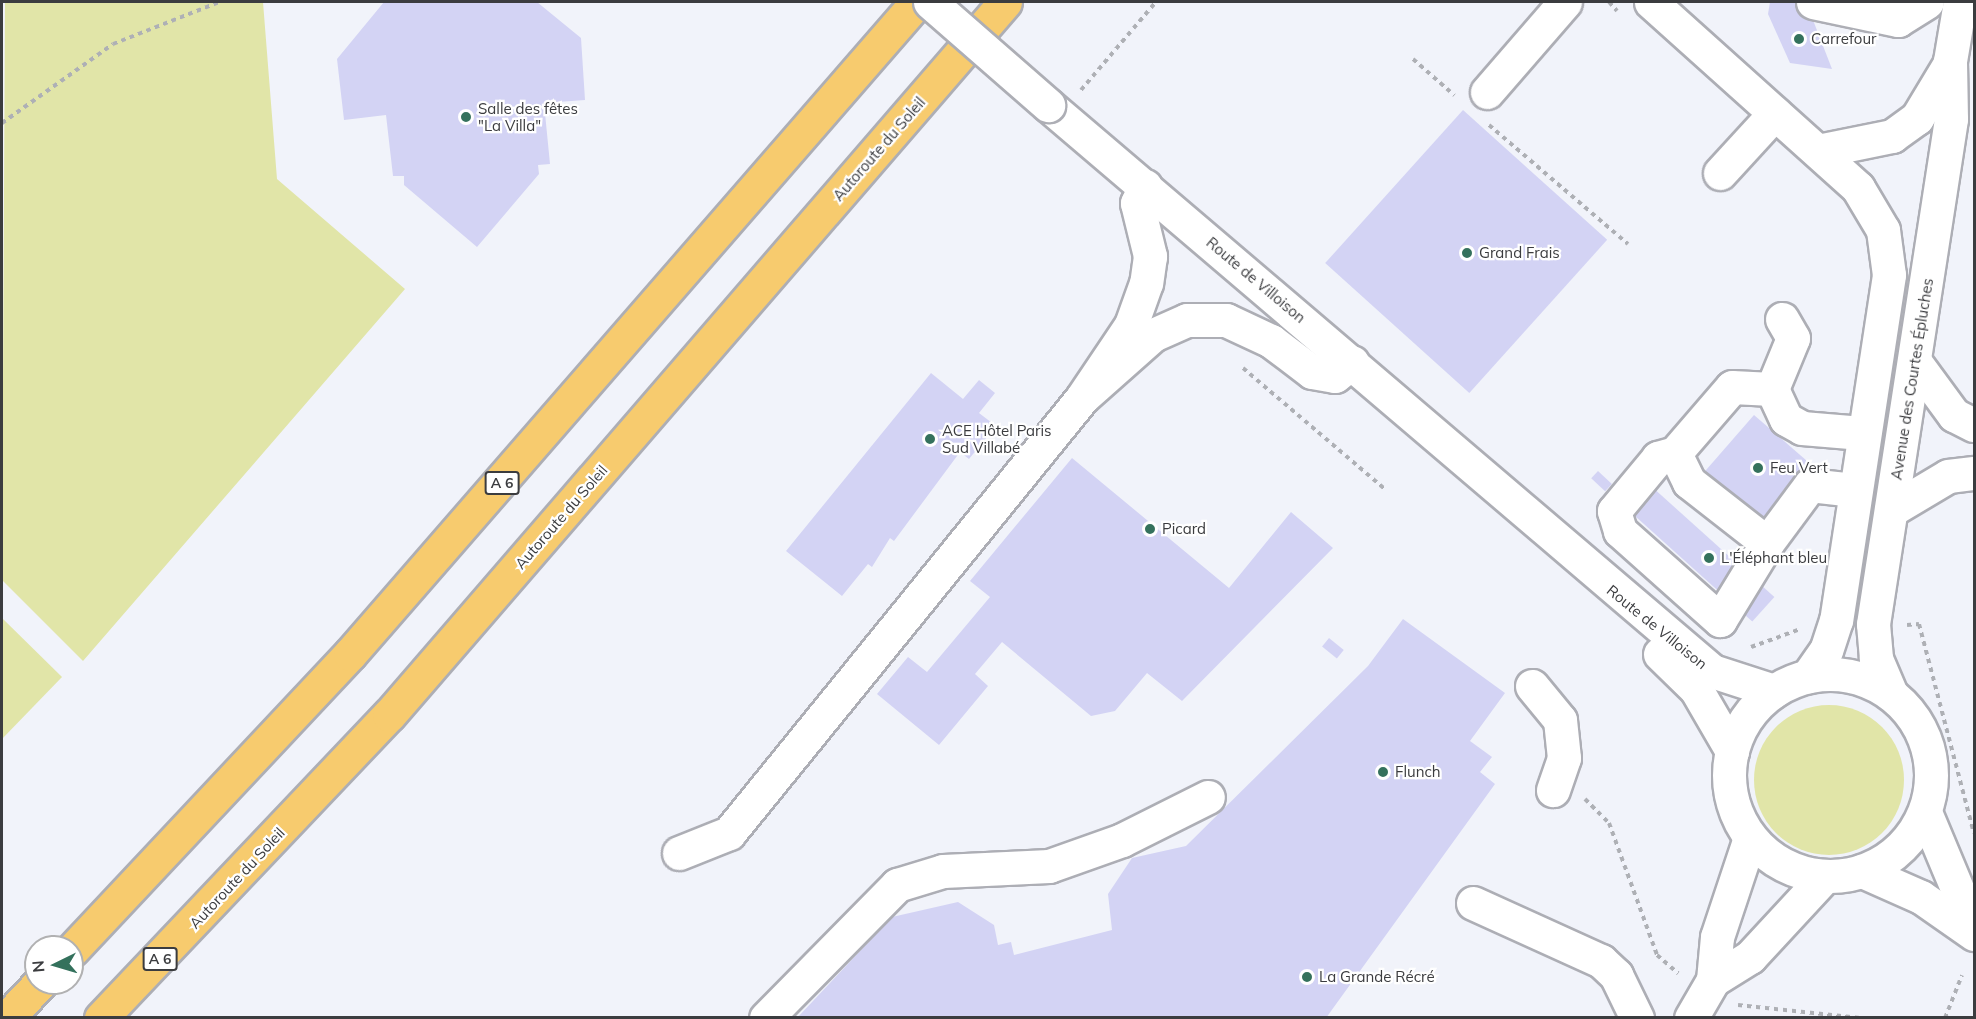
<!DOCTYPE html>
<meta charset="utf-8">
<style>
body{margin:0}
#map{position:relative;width:1976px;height:1019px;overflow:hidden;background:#f1f3fa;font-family:Mulish,sans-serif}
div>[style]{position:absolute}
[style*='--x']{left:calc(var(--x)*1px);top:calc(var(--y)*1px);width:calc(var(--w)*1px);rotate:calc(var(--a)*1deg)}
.green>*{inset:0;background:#e1e5a8}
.round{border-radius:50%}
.building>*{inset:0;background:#d3d3f4;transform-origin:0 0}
.path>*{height:4px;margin-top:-2px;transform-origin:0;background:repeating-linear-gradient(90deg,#aeb0b5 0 4.5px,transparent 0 9px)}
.roads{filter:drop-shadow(2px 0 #adaeb5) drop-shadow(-2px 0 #adaeb5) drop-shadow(0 2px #adaeb5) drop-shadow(0 -2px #adaeb5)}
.minor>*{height:33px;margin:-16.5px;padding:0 16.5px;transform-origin:16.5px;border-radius:16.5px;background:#fff}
.minor>.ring{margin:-16.5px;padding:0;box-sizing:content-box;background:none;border:33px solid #fff;border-radius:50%}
.highway>*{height:33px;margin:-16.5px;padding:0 16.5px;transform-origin:16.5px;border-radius:16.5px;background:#f7cb6e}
.bridges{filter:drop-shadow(2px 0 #adaeb5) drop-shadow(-2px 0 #adaeb5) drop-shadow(0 2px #adaeb5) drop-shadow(0 -2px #adaeb5)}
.minor-bridge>*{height:33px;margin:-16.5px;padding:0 16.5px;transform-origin:16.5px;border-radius:16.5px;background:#fff}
.dots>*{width:16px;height:16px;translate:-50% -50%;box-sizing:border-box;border:3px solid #fff;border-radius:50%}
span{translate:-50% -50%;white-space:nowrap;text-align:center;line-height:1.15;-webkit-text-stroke:4.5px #fff;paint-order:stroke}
.shield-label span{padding:2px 4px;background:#fff;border:2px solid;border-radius:4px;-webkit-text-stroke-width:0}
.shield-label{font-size:14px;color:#3b3c3f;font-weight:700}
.poi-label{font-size:15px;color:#3b3c3f}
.left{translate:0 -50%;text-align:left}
.street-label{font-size:15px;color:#3b3c3f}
.frame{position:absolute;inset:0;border:3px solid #3b3c3f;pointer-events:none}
.north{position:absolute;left:24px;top:935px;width:60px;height:60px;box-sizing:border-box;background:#fff;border:2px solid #b1b1b2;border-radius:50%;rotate:265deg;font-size:16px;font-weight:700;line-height:24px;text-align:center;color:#3b3c3f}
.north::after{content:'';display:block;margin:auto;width:21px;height:27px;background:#34715c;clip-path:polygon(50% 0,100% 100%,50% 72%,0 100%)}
</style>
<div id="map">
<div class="green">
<i style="clip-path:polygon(5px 2px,263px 2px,277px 179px,405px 289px,83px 661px,2px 580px)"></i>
<i style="clip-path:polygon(2px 618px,62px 677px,2px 739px)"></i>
<i class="round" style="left:1754px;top:705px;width:150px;height:150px"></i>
</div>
<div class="building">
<i style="clip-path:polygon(384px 2px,537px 2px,581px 38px,585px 100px,544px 103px,550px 164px,538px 165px,539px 174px,477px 247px,404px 185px,404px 176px,393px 176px,386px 115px,344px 120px,337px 59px)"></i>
<i style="clip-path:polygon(1770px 2px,1806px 2px,1832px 69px,1790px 63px,1768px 14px)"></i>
<i style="left:1463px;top:110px;width:194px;height:206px;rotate:42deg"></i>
<i style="clip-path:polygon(931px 373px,963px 399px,979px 380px,995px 393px,979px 413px,996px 426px,969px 459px,960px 452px,894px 541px,890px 538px,872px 567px,868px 564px,842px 596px,786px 551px)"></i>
<i style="left:1754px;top:415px;width:74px;height:75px;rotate:41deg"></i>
<i style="clip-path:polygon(1072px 458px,1229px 588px,1291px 512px,1333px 548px,1182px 701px,1147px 673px,1115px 711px,1091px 716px,1002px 642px,975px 674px,988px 686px,939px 745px,877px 694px,908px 657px,927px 672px,990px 597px,970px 581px)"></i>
<i style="left:1598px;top:471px;width:19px;height:10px;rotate:43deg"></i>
<i style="left:1651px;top:486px;width:166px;height:33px;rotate:42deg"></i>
<i style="clip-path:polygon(1403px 619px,1505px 693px,1470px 741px,1492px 757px,1480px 772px,1495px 784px,1326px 1018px,797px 1018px,892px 917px,958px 902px,994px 925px,998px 945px,1011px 942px,1014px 955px,1112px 930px,1108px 894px,1132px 858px,1186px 846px,1368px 666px)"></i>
<i style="left:1329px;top:638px;width:19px;height:11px;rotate:39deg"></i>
</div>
<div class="path">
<i style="--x:1609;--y:2;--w:12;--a:48"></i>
<i style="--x:1413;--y:59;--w:55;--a:41.3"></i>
<i style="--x:1081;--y:90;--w:116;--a:-49.6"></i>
<i style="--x:2;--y:123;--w:136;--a:-35.4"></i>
<i style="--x:113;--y:44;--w:114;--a:-21.6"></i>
<i style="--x:1489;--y:125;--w:183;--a:40.6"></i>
<i style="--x:1243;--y:368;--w:188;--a:40.5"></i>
<i style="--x:1907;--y:625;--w:12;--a:-5"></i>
<i style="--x:1919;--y:624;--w:216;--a:75.3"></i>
<i style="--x:1751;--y:647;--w:50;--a:-19.9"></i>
<i style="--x:1585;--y:799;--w:34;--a:45"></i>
<i style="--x:1609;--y:823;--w:140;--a:70"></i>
<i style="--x:1657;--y:955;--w:28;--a:41"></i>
<i style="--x:1738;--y:1005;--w:123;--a:6.1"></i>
<i style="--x:1945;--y:1018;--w:46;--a:-68.4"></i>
</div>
<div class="roads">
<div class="minor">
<i style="--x:1651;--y:2;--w:278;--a:41.9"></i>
<i style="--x:1858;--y:188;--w:49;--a:59.2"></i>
<i style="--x:1883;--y:230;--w:45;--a:82.4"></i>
<i style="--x:1889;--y:275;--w:349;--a:98.7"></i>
<i style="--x:1836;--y:620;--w:32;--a:108"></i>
<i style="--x:1826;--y:650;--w:32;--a:125"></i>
<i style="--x:1813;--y:2;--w:87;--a:12"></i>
<i style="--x:1898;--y:20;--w:34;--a:-32"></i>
<i style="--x:1487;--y:92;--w:119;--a:-49.1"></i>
<i style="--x:1048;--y:105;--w:872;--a:40.44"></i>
<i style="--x:1712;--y:671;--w:65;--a:17.9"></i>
<i style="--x:1818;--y:151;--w:76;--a:-11.5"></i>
<i style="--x:1892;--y:136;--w:31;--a:-36"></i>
<i style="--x:1917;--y:118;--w:64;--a:-59"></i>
<i style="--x:1720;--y:173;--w:81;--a:-47.5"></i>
<i style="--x:1145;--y:186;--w:19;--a:115"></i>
<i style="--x:1137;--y:203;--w:55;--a:76.2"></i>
<i style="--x:1150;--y:256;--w:27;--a:98"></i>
<i style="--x:1146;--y:283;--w:45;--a:109.7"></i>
<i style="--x:1131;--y:325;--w:88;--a:123.9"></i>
<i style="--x:1082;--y:398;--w:95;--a:-41.6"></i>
<i style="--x:1153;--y:335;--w:37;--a:-24"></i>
<i style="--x:1187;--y:320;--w:39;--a:0"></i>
<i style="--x:1226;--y:320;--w:50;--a:25"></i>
<i style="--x:1271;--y:341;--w:51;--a:37.1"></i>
<i style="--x:1312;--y:372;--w:23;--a:10"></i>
<i style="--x:1335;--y:376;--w:22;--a:-39"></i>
<i style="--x:1915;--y:362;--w:66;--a:53.7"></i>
<i style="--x:1954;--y:415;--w:22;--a:27"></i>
<i style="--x:1772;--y:389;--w:55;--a:-67.6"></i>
<i style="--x:1793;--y:338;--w:22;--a:-120"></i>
<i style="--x:1675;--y:453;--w:18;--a:164"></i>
<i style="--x:1658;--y:458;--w:69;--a:129.7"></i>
<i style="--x:1614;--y:511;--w:21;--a:73"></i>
<i style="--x:1620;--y:531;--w:134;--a:41.7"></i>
<i style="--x:1720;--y:620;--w:90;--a:-58.6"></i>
<i style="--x:1854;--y:490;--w:44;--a:-173.5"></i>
<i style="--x:1810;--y:485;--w:72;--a:126.6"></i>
<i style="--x:1767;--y:543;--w:99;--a:-142"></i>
<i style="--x:1689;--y:482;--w:32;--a:-116"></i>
<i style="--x:1675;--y:453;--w:87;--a:-49.2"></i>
<i style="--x:1732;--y:387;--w:40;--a:2.9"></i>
<i style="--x:1772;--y:389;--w:33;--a:65"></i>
<i style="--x:1786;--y:419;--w:18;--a:29"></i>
<i style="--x:1802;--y:428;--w:60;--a:4.8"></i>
<i style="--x:1891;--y:510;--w:66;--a:-30.8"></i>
<i style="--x:1948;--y:476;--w:26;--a:-7"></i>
<i style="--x:1660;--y:654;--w:50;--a:44.2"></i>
<i style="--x:1696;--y:689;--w:72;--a:59.9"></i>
<i class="ring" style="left:1729px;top:674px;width:169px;height:169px"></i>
<i style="--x:1532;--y:686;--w:44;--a:50.5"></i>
<i style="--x:1560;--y:720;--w:38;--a:84"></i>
<i style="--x:1564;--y:758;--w:34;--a:109"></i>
<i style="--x:1891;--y:694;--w:39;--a:-113"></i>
<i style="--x:1876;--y:658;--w:34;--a:-95"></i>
<i style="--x:1873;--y:624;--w:511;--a:-81.22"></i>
<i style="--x:1951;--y:119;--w:58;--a:-91"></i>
<i style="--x:1950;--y:61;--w:60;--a:-80.4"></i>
<i style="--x:1925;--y:812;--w:127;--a:67.3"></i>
<i style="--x:679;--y:853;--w:54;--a:-21.8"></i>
<i style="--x:729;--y:833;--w:560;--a:-50.94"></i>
<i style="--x:1862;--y:871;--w:64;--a:23.8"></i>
<i style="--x:1921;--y:897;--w:65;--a:34.9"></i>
<i style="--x:1473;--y:903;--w:141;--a:24.4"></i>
<i style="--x:1601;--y:961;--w:21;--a:43"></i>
<i style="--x:1616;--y:975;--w:48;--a:64"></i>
<i style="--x:1713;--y:980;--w:44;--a:-31.9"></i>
<i style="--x:1750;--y:957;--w:110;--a:-47.2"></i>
<i style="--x:766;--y:1018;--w:187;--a:-45.4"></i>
<i style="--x:897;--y:885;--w:48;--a:-16.9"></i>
<i style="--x:943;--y:871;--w:106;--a:-2.7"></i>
<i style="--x:1049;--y:866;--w:77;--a:-19.6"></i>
<i style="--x:1122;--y:840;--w:96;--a:-26.6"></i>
<i style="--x:1691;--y:1018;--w:44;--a:-59.9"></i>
<i style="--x:1713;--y:980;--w:43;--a:-84.7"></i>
<i style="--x:1717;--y:937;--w:104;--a:-71.6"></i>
</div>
<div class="highway">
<i style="--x:72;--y:950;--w:406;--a:-46.8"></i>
<i style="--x:350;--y:654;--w:864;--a:-48.99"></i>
<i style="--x:7;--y:1018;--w:48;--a:-46.7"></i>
<i style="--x:101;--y:1018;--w:418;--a:-46.5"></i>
<i style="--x:389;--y:715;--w:942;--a:-49.17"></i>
</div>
</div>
<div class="bridges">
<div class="minor-bridge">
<i style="--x:930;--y:2;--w:157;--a:41.1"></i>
</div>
</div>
<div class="dots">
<i style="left:1799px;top:39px;background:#34715c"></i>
<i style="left:466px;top:117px;background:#34715c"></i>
<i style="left:1467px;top:253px;background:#34715c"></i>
<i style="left:930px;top:439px;background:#34715c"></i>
<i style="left:1758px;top:468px;background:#34715c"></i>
<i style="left:1150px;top:529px;background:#34715c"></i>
<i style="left:1709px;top:558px;background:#34715c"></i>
<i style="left:1383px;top:772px;background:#34715c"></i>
<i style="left:1307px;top:977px;background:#34715c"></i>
</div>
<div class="shield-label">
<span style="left:502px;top:483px">A 6</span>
<span style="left:160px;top:959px">A 6</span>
</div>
<div class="poi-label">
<span class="left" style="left:1811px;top:39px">Carrefour</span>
<span class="left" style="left:478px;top:117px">Salle des fêtes<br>"La Villa"</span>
<span class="left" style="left:1479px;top:253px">Grand Frais</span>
<span class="left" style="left:942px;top:439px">ACE Hôtel Paris<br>Sud Villabé</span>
<span class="left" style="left:1770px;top:468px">Feu Vert</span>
<span class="left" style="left:1162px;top:529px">Picard</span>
<span class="left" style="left:1721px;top:558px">L'Éléphant bleu</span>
<span class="left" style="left:1395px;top:772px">Flunch</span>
<span class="left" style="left:1319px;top:977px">La Grande Récré</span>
</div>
<div class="street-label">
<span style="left:879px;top:149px;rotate:-49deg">Autoroute du Soleil</span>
<span style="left:1256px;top:280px;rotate:40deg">Route de Villoison</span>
<span style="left:1912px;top:379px;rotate:-81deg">Avenue des Courtes Épluches</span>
<span style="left:561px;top:517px;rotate:-49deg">Autoroute du Soleil</span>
<span style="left:1657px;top:627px;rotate:39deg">Route de Villoison</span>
<span style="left:237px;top:878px;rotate:-47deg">Autoroute du Soleil</span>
</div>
<div class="frame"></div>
<div class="north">N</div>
</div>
